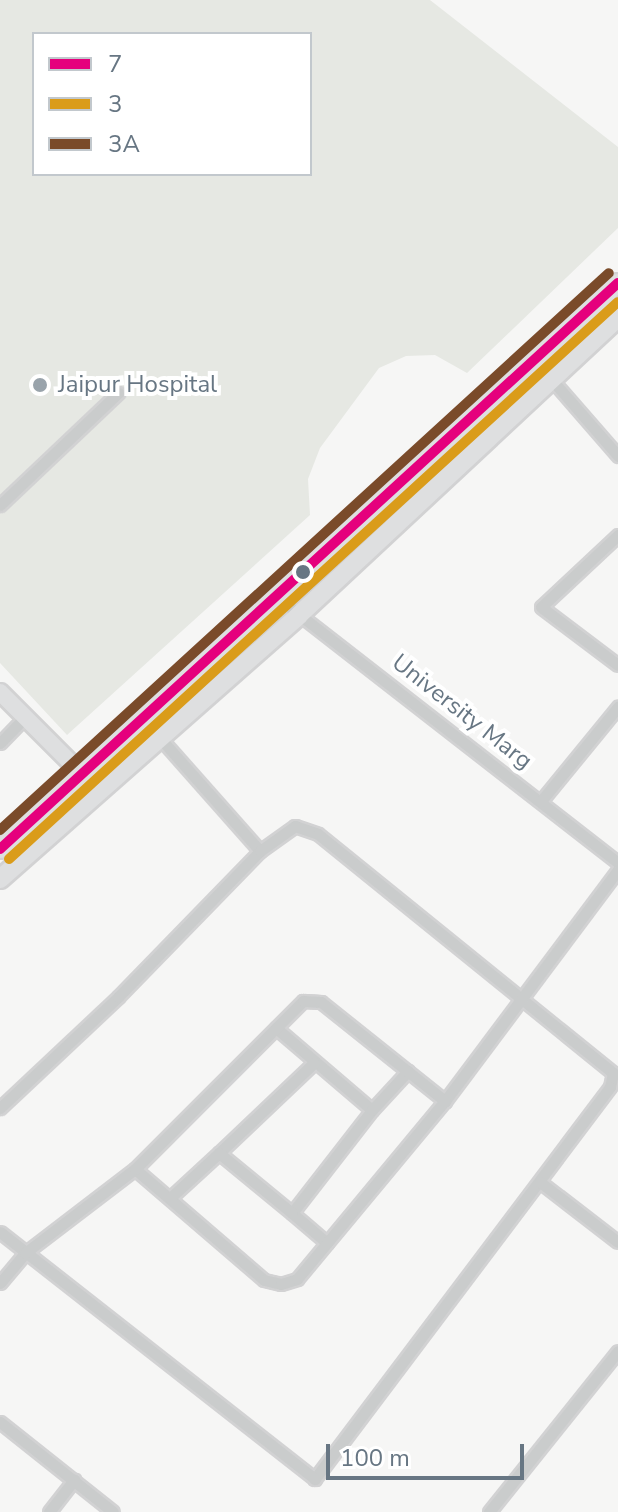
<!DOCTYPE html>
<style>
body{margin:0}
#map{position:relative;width:618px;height:1512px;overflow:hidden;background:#f6f6f5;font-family:"Nunito Sans",sans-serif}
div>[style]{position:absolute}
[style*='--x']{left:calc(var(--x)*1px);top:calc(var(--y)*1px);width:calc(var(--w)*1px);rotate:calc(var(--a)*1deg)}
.green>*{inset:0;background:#e6e8e3}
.roads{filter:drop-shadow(2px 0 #d2d2d3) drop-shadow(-2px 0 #d2d2d3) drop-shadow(0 2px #d2d2d3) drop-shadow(0 -2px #d2d2d3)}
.street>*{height:11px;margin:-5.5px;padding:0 5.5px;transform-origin:5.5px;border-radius:5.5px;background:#cacccc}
.secondary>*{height:16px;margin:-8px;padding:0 8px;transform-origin:8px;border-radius:8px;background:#dedfe0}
.primary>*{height:18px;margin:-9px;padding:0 9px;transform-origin:9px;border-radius:9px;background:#dedfe0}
.bus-1>*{height:10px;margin:-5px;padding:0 5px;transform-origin:5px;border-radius:5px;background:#e5007d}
.bus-2>*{height:10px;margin:-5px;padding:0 5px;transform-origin:5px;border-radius:5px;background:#da9c1a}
.bus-3>*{height:10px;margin:-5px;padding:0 5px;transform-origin:5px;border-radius:5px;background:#7a4b2a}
.dots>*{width:22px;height:22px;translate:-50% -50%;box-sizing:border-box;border:4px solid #fff;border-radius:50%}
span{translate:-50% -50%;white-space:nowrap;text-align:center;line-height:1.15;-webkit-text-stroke:8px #fff;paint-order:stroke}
.poi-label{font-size:24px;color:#677683}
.left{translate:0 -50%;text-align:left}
.street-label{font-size:24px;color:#677683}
.legend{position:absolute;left:32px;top:32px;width:280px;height:144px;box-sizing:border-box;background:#fff;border:2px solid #c2c8cd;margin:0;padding:10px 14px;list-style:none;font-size:24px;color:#677683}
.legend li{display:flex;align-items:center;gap:16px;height:40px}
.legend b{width:40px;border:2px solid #c2c8cd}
.scale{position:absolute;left:326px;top:1444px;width:198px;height:36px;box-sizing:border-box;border:4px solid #677683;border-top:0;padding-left:10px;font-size:24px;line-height:28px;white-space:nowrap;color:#677683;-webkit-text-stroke:6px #fff;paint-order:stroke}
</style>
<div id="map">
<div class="green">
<i style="clip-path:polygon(evenodd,0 0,430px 0,618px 147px,618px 228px,467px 373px,435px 355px,406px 356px,379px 368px,320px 448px,308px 479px,310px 515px,67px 735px,0 663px,0 0,34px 34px,310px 34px,310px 174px,34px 174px,34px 34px)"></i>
</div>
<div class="roads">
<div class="street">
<i style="--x:552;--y:380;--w:101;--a:49"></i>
<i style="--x:0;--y:505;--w:163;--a:-43.5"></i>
<i style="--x:618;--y:535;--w:105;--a:136.9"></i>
<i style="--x:541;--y:607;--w:96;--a:37"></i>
<i style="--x:278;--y:598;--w:431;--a:37.9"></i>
<i style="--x:160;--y:738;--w:151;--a:48.5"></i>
<i style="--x:0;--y:743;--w:36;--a:-46"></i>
<i style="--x:541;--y:801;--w:122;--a:-50.7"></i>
<i style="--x:276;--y:1028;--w:126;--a:40.5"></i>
<i style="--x:372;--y:1110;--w:130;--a:127.8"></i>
<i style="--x:292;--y:1213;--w:46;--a:40.6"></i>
<i style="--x:0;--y:1108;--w:162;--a:-43.2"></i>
<i style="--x:118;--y:997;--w:204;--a:-45.8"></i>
<i style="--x:260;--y:851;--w:43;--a:-35.5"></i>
<i style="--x:295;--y:826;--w:24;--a:19"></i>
<i style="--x:318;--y:834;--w:380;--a:39"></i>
<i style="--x:613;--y:1073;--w:14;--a:102"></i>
<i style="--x:610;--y:1087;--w:491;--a:127"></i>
<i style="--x:315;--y:1479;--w:400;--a:-141.9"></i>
<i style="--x:372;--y:1110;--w:53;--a:-47.3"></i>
<i style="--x:219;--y:1153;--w:131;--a:-43.5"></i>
<i style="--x:135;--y:1169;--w:170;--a:40.7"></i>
<i style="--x:264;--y:1280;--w:17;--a:13"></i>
<i style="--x:281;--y:1284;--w:17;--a:-17"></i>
<i style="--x:297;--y:1279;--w:231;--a:-50.3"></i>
<i style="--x:445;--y:1101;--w:289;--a:-53.2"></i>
<i style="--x:540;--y:1182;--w:98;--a:37.6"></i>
<i style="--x:170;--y:1198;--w:67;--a:-42.6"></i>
<i style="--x:219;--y:1153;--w:94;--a:39.4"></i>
<i style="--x:0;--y:1283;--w:39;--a:-50"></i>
<i style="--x:25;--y:1253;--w:138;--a:-37.4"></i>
<i style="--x:135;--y:1169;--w:238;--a:-45"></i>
<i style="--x:303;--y:1001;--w:18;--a:3"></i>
<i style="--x:321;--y:1002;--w:159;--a:38.6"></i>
<i style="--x:0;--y:1422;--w:144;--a:38.5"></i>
<i style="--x:49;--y:1512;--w:41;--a:-52"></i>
<i style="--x:489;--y:1512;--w:206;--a:-51.3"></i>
</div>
<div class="secondary">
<i style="--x:0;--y:692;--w:115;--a:45"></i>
</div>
<div class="primary">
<i style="--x:0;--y:849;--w:838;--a:-42.49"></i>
<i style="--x:0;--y:879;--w:399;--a:-41.4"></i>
<i style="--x:299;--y:615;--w:436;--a:-43"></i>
</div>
</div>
<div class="bus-1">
<i style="--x:0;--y:849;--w:838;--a:-42.49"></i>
</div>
<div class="bus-2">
<i style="--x:9;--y:859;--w:825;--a:-42.45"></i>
</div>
<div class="bus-3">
<i style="--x:0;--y:830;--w:825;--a:-42.45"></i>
</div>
<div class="dots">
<i style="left:40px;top:385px;background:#99a3ab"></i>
<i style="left:303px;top:572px;background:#677683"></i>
</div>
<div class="poi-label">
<span class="left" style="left:58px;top:385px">Jaipur Hospital</span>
</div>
<div class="street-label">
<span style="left:462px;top:712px;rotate:38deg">University Marg</span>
</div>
<ul class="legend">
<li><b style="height:10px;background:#e5007d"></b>7</li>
<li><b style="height:10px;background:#da9c1a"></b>3</li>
<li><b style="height:10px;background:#7a4b2a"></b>3A</li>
</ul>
<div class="scale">100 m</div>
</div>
